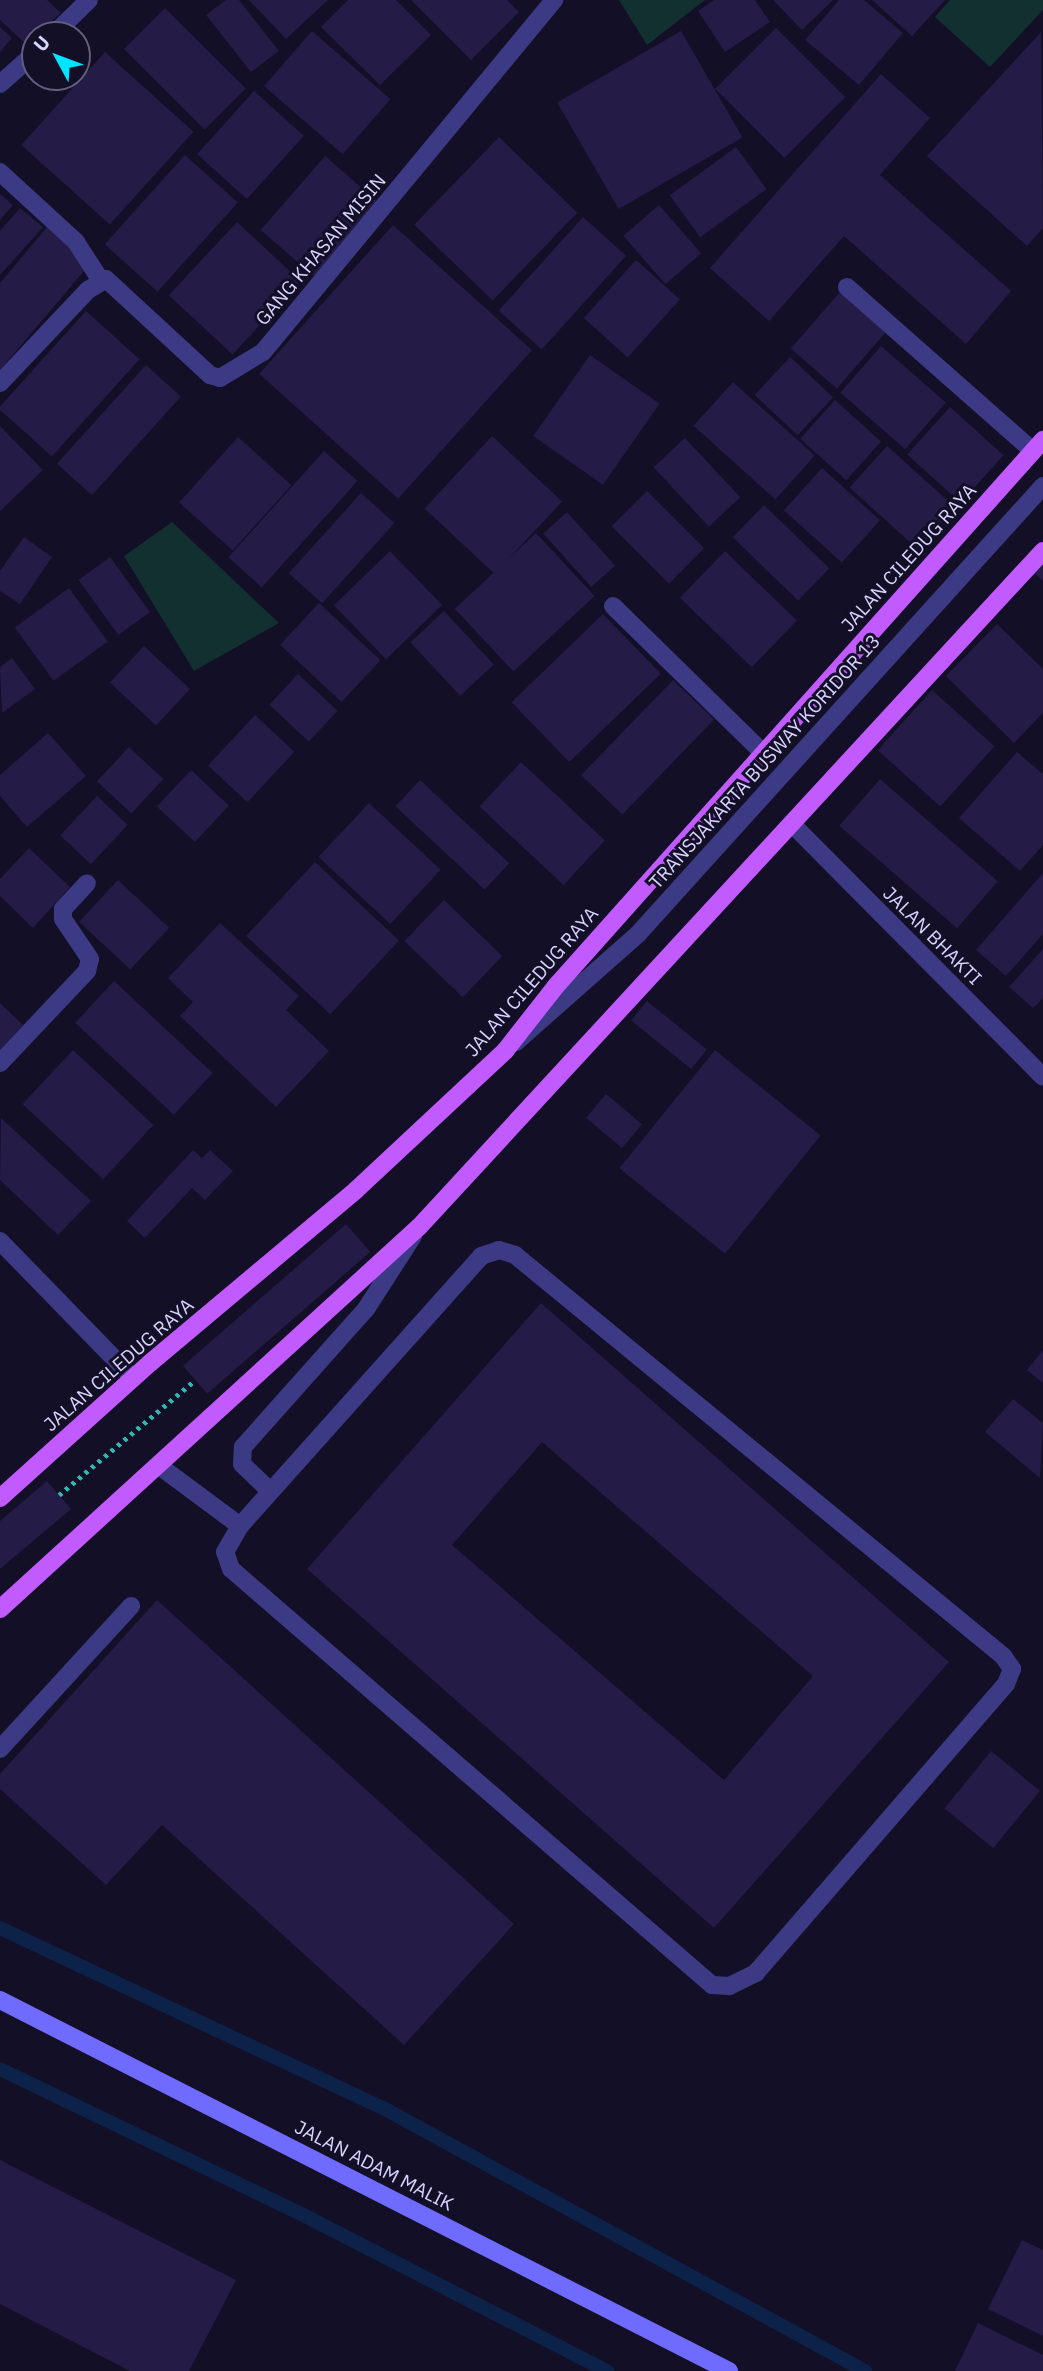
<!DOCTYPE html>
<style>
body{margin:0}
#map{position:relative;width:1043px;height:2371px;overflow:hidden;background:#130f26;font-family:"IBM Plex Sans",sans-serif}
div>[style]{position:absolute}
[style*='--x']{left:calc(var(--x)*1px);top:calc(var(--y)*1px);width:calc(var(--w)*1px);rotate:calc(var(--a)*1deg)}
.green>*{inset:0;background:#12302f}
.stream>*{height:14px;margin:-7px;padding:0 7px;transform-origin:7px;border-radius:7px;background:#0c2248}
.building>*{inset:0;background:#241b47;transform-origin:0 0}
.path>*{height:4.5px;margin-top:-2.25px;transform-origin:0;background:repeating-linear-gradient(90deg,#2fb8b0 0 3.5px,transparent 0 8.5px)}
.lane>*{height:18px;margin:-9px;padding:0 9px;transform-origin:9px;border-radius:9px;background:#3d3a85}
.street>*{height:18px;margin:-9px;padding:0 9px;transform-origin:9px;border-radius:9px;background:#3d3a85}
.secondary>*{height:18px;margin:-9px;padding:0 9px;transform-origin:9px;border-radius:9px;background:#6f6bff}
.primary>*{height:18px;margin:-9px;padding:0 9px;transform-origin:9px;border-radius:9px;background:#c25bff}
span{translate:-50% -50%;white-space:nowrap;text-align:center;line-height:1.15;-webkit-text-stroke:6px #130f26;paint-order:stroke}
.street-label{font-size:19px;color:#d9d4ff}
.north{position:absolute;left:21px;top:21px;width:70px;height:70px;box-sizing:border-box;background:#130f26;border:2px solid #625e7d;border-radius:50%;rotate:311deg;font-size:19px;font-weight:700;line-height:28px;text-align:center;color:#d9d4ff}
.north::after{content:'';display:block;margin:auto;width:24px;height:32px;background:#00e5ff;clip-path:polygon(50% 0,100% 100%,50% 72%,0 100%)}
</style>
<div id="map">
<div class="green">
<i style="clip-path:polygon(619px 0,705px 0,647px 45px)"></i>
<i style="clip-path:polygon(950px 0,1043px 0,1043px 10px,990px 67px,935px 17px)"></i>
<i style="clip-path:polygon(172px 522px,279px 623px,194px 671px,124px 556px)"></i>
</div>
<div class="stream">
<i style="--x:0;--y:1928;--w:425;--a:25.2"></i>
<i style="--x:385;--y:2109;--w:547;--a:28.63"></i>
<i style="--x:0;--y:2069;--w:345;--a:25.7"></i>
<i style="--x:311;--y:2219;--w:333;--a:27.2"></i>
</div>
<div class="building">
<i style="clip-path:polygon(0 0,47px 0,61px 13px,35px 35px,29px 47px,0 20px)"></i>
<i style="clip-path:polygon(226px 0,239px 0,279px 51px,251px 72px,206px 15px)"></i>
<i style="clip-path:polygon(249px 0,328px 0,286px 39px)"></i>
<i style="clip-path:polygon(348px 0,396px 0,431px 35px,380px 85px,321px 27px)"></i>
<i style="clip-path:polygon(411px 0,507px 0,519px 12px,471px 60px)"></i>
<i style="clip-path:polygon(714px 0,755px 0,770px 22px,725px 52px,698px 11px)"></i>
<i style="clip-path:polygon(773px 0,833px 0,802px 30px)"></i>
<i style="clip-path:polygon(839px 0,864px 0,903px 33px,859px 85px,805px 40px)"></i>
<i style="clip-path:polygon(872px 0,945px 0,912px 36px)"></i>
<i style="left:165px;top:8px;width:114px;height:58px;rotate:45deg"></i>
<i style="clip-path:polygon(0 27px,12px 38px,0 52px)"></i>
<i style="left:776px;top:28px;width:98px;height:86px;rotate:45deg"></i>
<i style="left:312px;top:31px;width:104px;height:73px;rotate:41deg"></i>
<i style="left:681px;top:31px;width:123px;height:143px;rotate:60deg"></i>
<i style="clip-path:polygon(1041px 32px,1043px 228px,1027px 246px,927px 156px)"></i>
<i style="left:105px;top:52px;width:119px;height:125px;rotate:42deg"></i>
<i style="clip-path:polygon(881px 74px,930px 118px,880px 175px,1011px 291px,966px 344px,844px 236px,769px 321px,710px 268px)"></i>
<i style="left:254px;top:91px;width:67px;height:85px;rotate:42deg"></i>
<i style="left:499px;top:137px;width:109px;height:122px;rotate:44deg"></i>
<i style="left:736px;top:147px;width:52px;height:82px;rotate:54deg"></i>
<i style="left:185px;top:155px;width:71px;height:120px;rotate:42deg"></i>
<i style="left:325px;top:156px;width:74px;height:98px;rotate:41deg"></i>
<i style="clip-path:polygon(0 194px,13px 205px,0 220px)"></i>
<i style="left:659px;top:205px;width:64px;height:47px;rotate:49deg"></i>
<i style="clip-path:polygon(20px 208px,43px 227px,0 275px,0 231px)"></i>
<i style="left:583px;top:217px;width:58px;height:126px;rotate:42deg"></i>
<i style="left:237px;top:222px;width:87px;height:100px;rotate:43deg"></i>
<i style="left:393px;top:225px;width:187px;height:200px;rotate:42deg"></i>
<i style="clip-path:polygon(47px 227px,90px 264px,0 370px,0 283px)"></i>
<i style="left:636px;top:260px;width:59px;height:78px;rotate:42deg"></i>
<i style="left:840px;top:292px;width:61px;height:75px;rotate:41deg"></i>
<i style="left:86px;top:311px;width:72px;height:131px;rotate:42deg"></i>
<i style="left:881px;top:346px;width:86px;height:62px;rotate:41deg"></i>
<i style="left:590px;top:355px;width:85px;height:99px;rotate:35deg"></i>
<i style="left:790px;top:357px;width:59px;height:52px;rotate:43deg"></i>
<i style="left:146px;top:365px;width:47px;height:133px;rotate:42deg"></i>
<i style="left:733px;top:382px;width:110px;height:59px;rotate:42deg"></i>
<i style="left:835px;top:400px;width:62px;height:52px;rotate:42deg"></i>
<i style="left:950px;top:407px;width:72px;height:64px;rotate:42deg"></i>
<i style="clip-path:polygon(0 426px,43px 470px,0 511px)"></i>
<i style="left:492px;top:436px;width:96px;height:99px;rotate:43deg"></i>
<i style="left:238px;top:437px;width:72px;height:88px;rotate:42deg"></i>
<i style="left:685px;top:438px;width:81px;height:43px;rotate:47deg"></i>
<i style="left:887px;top:446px;width:92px;height:56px;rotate:42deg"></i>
<i style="left:324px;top:451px;width:45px;height:143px;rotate:42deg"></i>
<i style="left:822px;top:468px;width:78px;height:57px;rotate:42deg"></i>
<i style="left:647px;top:491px;width:81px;height:50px;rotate:45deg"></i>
<i style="left:361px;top:493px;width:45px;height:108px;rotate:42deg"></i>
<i style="left:764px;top:505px;width:91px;height:45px;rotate:44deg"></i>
<i style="left:567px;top:512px;width:72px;height:32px;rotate:48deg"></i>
<i style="left:536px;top:533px;width:86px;height:111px;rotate:47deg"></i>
<i style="clip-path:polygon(24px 537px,52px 557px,20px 604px,0 591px,0 571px)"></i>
<i style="left:390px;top:551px;width:75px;height:78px;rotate:46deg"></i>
<i style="left:725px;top:551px;width:100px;height:65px;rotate:44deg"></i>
<i style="left:110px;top:557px;width:68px;height:39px;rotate:54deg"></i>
<i style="clip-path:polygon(1043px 563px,1043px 581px,1034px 573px)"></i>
<i style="left:69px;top:588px;width:66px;height:67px;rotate:54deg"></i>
<i style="left:319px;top:603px;width:84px;height:57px;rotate:43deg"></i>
<i style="left:444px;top:611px;width:73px;height:46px;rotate:47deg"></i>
<i style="left:603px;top:614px;width:83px;height:127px;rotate:46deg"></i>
<i style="clip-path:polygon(997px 624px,1043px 669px,1043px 713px,1014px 743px,946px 676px)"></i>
<i style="left:144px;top:646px;width:63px;height:50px;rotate:43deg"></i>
<i style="clip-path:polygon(12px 658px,35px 689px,2px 713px,0 667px)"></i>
<i style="left:298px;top:674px;width:54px;height:42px;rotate:43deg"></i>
<i style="left:673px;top:680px;width:57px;height:132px;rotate:44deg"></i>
<i style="left:932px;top:690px;width:84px;height:81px;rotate:42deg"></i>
<i style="left:255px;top:715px;width:54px;height:69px;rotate:43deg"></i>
<i style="clip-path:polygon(48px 733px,86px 776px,27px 827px,0 796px,0 775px)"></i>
<i style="left:129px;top:747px;width:47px;height:47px;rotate:43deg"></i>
<i style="clip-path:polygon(1017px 752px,1043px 774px,1043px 845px,1020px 871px,959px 818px)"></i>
<i style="left:521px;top:762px;width:115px;height:61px;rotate:43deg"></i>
<i style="left:191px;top:770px;width:52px;height:50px;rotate:43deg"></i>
<i style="left:880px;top:779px;width:156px;height:62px;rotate:41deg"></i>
<i style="left:420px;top:780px;width:122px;height:36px;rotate:43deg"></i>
<i style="left:97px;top:796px;width:42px;height:54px;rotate:43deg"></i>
<i style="left:369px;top:803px;width:98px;height:74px;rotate:43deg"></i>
<i style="clip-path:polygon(29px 848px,70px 887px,33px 928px,0 896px,0 879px)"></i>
<i style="left:315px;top:862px;width:115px;height:101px;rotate:43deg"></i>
<i style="clip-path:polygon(1043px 873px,1043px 934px,1006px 976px,976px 950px)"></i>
<i style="left:118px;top:880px;width:70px;height:57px;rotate:43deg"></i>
<i style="left:444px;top:900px;width:81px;height:57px;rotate:44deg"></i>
<i style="clip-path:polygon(220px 923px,299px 996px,286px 1010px,329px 1051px,276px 1107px,180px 1016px,193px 1002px,168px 978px)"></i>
<i style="clip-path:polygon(1043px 949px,1043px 998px,1033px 1008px,1009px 987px)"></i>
<i style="left:114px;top:981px;width:135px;height:57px;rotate:43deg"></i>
<i style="left:647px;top:1001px;width:77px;height:25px;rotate:39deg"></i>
<i style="clip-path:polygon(0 1003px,23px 1025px,0 1050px)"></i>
<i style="left:73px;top:1050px;width:110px;height:74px;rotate:43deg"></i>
<i style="left:715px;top:1050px;width:136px;height:152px;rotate:39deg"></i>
<i style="left:606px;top:1094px;width:47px;height:31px;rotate:40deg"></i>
<i style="clip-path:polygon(1px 1118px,91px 1201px,58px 1235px,0 1180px)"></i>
<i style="clip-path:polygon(193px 1150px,202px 1158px,210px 1150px,233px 1171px,205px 1200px,192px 1188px,145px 1238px,127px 1221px)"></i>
<i style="left:346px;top:1224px;width:37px;height:216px;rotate:49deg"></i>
<i style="clip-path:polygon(evenodd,541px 1303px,949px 1662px,714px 1928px,307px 1569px,541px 1303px,542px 1442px,813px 1676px,724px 1780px,452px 1545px,542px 1442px)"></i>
<i style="clip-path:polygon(1043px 1350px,1043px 1383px,1027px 1370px)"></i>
<i style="clip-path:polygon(1013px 1399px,1043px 1423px,1040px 1478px,985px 1432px)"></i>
<i style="clip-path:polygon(47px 1481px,71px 1509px,0 1569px,0 1521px)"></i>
<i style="clip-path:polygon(157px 1600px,514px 1924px,404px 2045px,162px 1825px,106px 1885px,0 1789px,0 1774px)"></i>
<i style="left:991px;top:1751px;width:63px;height:74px;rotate:39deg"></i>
<i style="clip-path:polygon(0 2160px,236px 2280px,189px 2371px,130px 2371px,0 2304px)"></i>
<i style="clip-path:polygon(1022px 2240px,1043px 2250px,1043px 2336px,988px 2309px)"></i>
<i style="clip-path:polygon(978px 2323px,1043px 2355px,1043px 2371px,955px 2371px)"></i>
</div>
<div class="path">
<i style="--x:59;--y:1495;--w:178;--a:-40.2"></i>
</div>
<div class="lane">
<i style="--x:516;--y:1042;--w:163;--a:-41.5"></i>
<i style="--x:638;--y:934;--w:604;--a:-47.89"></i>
<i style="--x:499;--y:1250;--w:17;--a:17"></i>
<i style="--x:515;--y:1255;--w:632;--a:39.41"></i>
<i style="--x:1003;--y:1656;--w:16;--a:55"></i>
<i style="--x:1012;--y:1669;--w:16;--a:112"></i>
<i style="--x:1006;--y:1684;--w:382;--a:130.9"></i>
<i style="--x:756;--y:1973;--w:30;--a:154"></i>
<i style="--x:729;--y:1986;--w:17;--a:-177"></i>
<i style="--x:712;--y:1985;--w:636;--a:-139.14"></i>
<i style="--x:231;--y:1569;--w:18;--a:-109"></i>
<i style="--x:225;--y:1552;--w:30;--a:-60"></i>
<i style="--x:240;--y:1526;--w:362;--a:-48.2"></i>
<i style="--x:481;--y:1256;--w:19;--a:-18"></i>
<i style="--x:158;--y:1465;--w:102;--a:36.6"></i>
<i style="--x:270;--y:1491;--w:39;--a:-136"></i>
<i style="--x:242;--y:1464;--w:17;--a:-87"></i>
<i style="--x:243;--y:1447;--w:185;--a:-48.3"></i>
<i style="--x:366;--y:1309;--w:87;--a:-57.2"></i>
<i style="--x:0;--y:1749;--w:194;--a:-47.5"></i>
</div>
<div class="street">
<i style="--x:53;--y:35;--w:50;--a:-44.2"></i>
<i style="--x:0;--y:84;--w:47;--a:-41.5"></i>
<i style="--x:0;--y:172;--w:103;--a:42.6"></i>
<i style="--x:76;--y:242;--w:46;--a:57.3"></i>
<i style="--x:847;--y:287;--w:248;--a:41.4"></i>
<i style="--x:0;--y:383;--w:128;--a:-46.6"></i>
<i style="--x:88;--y:290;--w:21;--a:-31"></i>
<i style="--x:106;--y:279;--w:142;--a:42.7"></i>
<i style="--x:210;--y:375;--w:10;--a:17"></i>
<i style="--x:220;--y:378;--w:50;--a:-31.2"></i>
<i style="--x:263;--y:352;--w:457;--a:-50.4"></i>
<i style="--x:613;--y:606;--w:210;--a:44.4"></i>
<i style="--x:792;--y:824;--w:356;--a:45.2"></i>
<i style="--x:0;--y:1063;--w:127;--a:-46.6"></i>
<i style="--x:87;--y:971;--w:12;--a:-76"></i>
<i style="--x:90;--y:959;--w:48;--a:-124"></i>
<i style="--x:63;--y:919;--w:10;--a:-90"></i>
<i style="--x:63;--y:909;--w:35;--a:-47"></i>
<i style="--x:0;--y:1241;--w:191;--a:45.8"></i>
</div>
<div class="secondary">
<i style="--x:0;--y:2000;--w:818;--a:26.97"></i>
</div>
<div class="primary">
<i style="--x:0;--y:1498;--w:202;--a:-42"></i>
<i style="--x:150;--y:1363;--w:269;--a:-40"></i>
<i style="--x:356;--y:1190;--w:204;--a:-43"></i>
<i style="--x:505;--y:1051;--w:83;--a:-51.9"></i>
<i style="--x:556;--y:986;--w:732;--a:-48.27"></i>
<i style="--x:0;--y:1609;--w:567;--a:-42.36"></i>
<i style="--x:419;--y:1227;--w:920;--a:-47.29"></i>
</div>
<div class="street-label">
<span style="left:321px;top:250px;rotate:-50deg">GANG KHASAN MISIN</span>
<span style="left:909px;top:558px;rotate:-48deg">JALAN CILEDUG RAYA</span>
<span style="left:765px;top:762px;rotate:-48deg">TRANSJAKARTA BUSWAY KORIDOR 13</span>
<span style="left:932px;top:936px;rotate:45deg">JALAN BHAKTI</span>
<span style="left:532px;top:982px;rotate:-49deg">JALAN CILEDUG RAYA</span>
<span style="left:119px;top:1365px;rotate:-41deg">JALAN CILEDUG RAYA</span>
<span style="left:374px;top:2166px;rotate:27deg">JALAN ADAM MALIK</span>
</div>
<div class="north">U</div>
</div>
